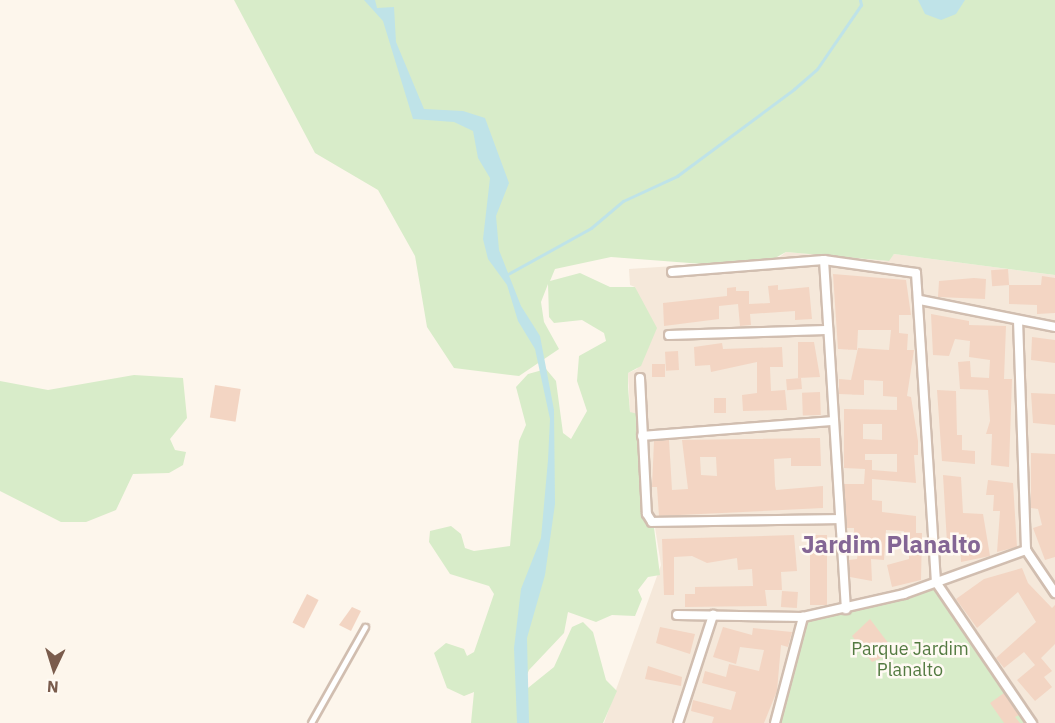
<!DOCTYPE html>
<style>
body{margin:0}
#map{position:relative;width:1055px;height:723px;overflow:hidden;background:#fdf6ec;font-family:"IBM Plex Sans",sans-serif}
div>[style]{position:absolute}
[style*='--x']{left:calc(var(--x)*1px);top:calc(var(--y)*1px);width:calc(var(--w)*1px);rotate:calc(var(--a)*1deg)}
.residential>*{inset:0;background:#f5e8da}
.green>*{inset:0;background:#d8ecc9}
.water>*{inset:0;background:#bfe3e8}
.stream>*{height:3px;margin:-1.5px;padding:0 1.5px;transform-origin:1.5px;border-radius:1.5px;background:#bfe3e8}
.building>*{inset:0;background:#f3d5c3;transform-origin:0 0}
.roads{filter:drop-shadow(2px 0 #d1beb0) drop-shadow(-2px 0 #d1beb0) drop-shadow(0 2px #d1beb0) drop-shadow(0 -2px #d1beb0)}
.lane>*{height:4.5px;margin:-2.25px;padding:0 2.25px;transform-origin:2.25px;border-radius:2.25px;background:#fff}
.street>*{height:8px;margin:-4px;padding:0 4px;transform-origin:4px;border-radius:4px;background:#fff}
span{translate:-50% -50%;white-space:nowrap;text-align:center;line-height:1.15;-webkit-text-stroke:5px #fffaf3;paint-order:stroke}
.park-label{font-size:18px;color:#537a41}
.district-label{font-size:24px;color:#846695;font-weight:700}
.north{position:absolute;left:24px;top:639px;width:60px;height:60px;-webkit-text-stroke:4px #fffaf3;paint-order:stroke;rotate:184deg;font-size:16px;font-weight:700;line-height:24px;text-align:center;color:#7a5c4d}
.north::after{content:'';display:block;margin:auto;width:21px;height:27px;background:#7a5c4d;clip-path:polygon(50% 0,100% 100%,50% 72%,0 100%)}
</style>
<div id="map">
<div class="residential">
<i style="clip-path:polygon(786px 252px,888px 261px,894px 254px,1055px 275px,1055px 723px,604px 723px,661px 565px,650px 496px,649px 428px,630px 412px,628px 373px,637px 369px,645px 348px,642px 308px,635px 287px,630px 285px,629px 269px,777px 259px)"></i>
</div>
<div class="green">
<i style="clip-path:polygon(234px 0,1055px 0,1055px 275px,894px 254px,889px 261px,786px 252px,766px 263px,703px 264px,611px 257px,555px 269px,550px 281px,580px 273px,610px 287px,635px 287px,657px 328px,641px 366px,628px 373px,628px 387px,630px 412px,645px 416px,649px 428px,650px 496px,660px 575px,648px 577px,638px 590px,642px 599px,635px 616px,612px 615px,596px 622px,568px 612px,564px 633px,529px 670px,518px 696px,554px 667px,572px 627px,583px 622px,593px 632px,606px 680px,617px 691px,603px 723px,471px 723px,474px 692px,464px 696px,447px 688px,434px 653px,446px 643px,464px 649px,467px 656px,474px 652px,494px 594px,489px 586px,450px 574px,429px 542px,430px 531px,451px 526px,461px 534px,465px 548px,474px 551px,510px 546px,519px 441px,526px 425px,516px 387px,528px 374px,546px 369px,556px 381px,563px 433px,571px 439px,587px 411px,577px 381px,579px 356px,606px 341px,604px 333px,582px 320px,554px 323px,549px 317px,548px 284px,541px 302px,544px 322px,559px 349px,519px 376px,454px 368px,427px 327px,415px 256px,378px 190px,315px 153px)"></i>
<i style="clip-path:polygon(134px 375px,183px 378px,187px 418px,170px 439px,175px 450px,186px 452px,183px 465px,169px 473px,133px 474px,116px 510px,86px 522px,61px 522px,0 491px,0 381px,48px 390px)"></i>
<i style="clip-path:polygon(936px 585px,1030px 723px,778px 723px,805px 620px)"></i>
</div>
<div class="water">
<i style="clip-path:polygon(364px 0,375px 0,377px 8px,394px 7px,396px 42px,424px 109px,463px 111px,485px 118px,509px 183px,496px 216px,499px 250px,521px 306px,540px 336px,554px 410px,555px 504px,545px 575px,527px 638px,529px 723px,517px 723px,514px 648px,521px 589px,541px 538px,548px 460px,550px 419px,535px 349px,518px 321px,507px 285px,488px 259px,483px 239px,490px 178px,478px 158px,473px 131px,454px 122px,413px 119px,383px 21px)"></i>
<i style="clip-path:polygon(918px 0,965px 0,956px 14px,941px 20px,925px 14px)"></i>
</div>
<div class="stream">
<i style="--x:508;--y:274;--w:95;--a:-29"></i>
<i style="--x:591;--y:228;--w:42;--a:-40.2"></i>
<i style="--x:623;--y:201;--w:60;--a:-24.8"></i>
<i style="--x:677;--y:176;--w:146;--a:-36.6"></i>
<i style="--x:794;--y:89;--w:30;--a:-41"></i>
<i style="--x:817;--y:69;--w:78;--a:-55.5"></i>
<i style="--x:861;--y:5;--w:5;--a:-101"></i>
</div>
<div class="building">
<i style="left:1008px;top:269px;width:16px;height:17px;rotate:86deg"></i>
<i style="clip-path:polygon(evenodd,833px 274px,906px 280px,911px 315px,899px 315px,899px 333px,908px 334px,907px 350px,914px 350px,907px 396px,911px 397px,918px 441px,918px 455px,914px 455px,916px 483px,872px 479px,872px 500px,882px 501px,882px 512px,916px 516px,916px 533px,922px 533px,921px 580px,892px 587px,887px 565px,909px 559px,909px 545px,902px 545px,904px 531px,886px 530px,884px 560px,871px 559px,872px 581px,850px 577px,849px 560px,857px 559px,859px 545px,854px 545px,854px 528px,847px 528px,844px 484px,864px 484px,865px 469px,844px 468px,844px 409px,897px 410px,897px 397px,883px 396px,883px 381px,864px 380px,864px 395px,839px 394px,839px 379px,851px 380px,858px 348px,889px 350px,891px 330px,858px 330px,857px 350px,838px 349px,833px 274px,863px 424px,882px 424px,882px 440px,863px 439px,863px 424px,833px 274px,865px 454px,897px 454px,897px 472px,872px 470px,872px 460px,865px 460px,865px 454px)"></i>
<i style="clip-path:polygon(1042px 276px,1055px 278px,1055px 313px,1037px 314px,1037px 305px,1009px 304px,1009px 285px,1041px 285px)"></i>
<i style="clip-path:polygon(974px 278px,986px 279px,985px 299px,938px 297px,939px 281px)"></i>
<i style="clip-path:polygon(778px 285px,778px 290px,809px 287px,812px 319px,795px 320px,795px 311px,750px 314px,751px 325px,740px 326px,738px 304px,719px 306px,719px 319px,664px 326px,663px 303px,727px 296px,727px 288px,736px 287px,736px 291px,749px 291px,749px 304px,770px 303px,768px 286px)"></i>
<i style="clip-path:polygon(931px 314px,969px 321px,969px 325px,1006px 326px,1004px 379px,1012px 379px,1009px 467px,991px 465px,992px 434px,986px 434px,990px 421px,988px 390px,960px 389px,958px 362px,970px 361px,971px 377px,989px 378px,990px 360px,969px 357px,970px 341px,955px 339px,949px 356px,933px 355px)"></i>
<i style="clip-path:polygon(1032px 337px,1055px 340px,1055px 363px,1031px 360px)"></i>
<i style="clip-path:polygon(798px 342px,814px 342px,820px 377px,798px 378px)"></i>
<i style="clip-path:polygon(722px 343px,723px 349px,782px 347px,783px 367px,770px 367px,771px 391px,785px 390px,787px 410px,743px 411px,742px 395px,757px 393px,757px 362px,711px 372px,710px 365px,695px 366px,694px 347px)"></i>
<i style="left:678px;top:351px;width:19px;height:13px;rotate:87deg"></i>
<i style="left:652px;top:364px;width:13px;height:13px"></i>
<i style="left:801px;top:378px;width:11px;height:15px;rotate:85deg"></i>
<i style="left:215px;top:385px;width:26px;height:33px;rotate:9deg"></i>
<i style="clip-path:polygon(937px 390px,956px 391px,957px 435px,962px 435px,962px 450px,975px 451px,975px 464px,942px 461px)"></i>
<i style="left:820px;top:392px;width:23px;height:18px;rotate:88deg"></i>
<i style="clip-path:polygon(1031px 393px,1055px 394px,1055px 425px,1033px 423px)"></i>
<i style="left:714px;top:398px;width:12px;height:15px"></i>
<i style="clip-path:polygon(evenodd,820px 438px,821px 466px,791px 466px,791px 458px,774px 459px,775px 485px,776px 490px,823px 486px,823px 508px,659px 516px,657px 487px,652px 487px,654px 441px,669px 440px,672px 490px,688px 489px,682px 440px,820px 438px,700px 457px,716px 457px,717px 476px,701px 475px,700px 457px)"></i>
<i style="clip-path:polygon(1031px 453px,1055px 454px,1055px 557px,1045px 560px,1033px 528px,1042px 525px,1038px 509px,1031px 508px)"></i>
<i style="clip-path:polygon(943px 475px,961px 477px,963px 513px,983px 514px,990px 556px,961px 562px,960px 544px,947px 543px)"></i>
<i style="clip-path:polygon(988px 480px,1013px 483px,1017px 547px,997px 552px,1000px 511px,993px 511px,994px 495px,986px 495px)"></i>
<i style="clip-path:polygon(794px 535px,797px 571px,781px 572px,782px 590px,765px 590px,767px 606px,685px 607px,685px 594px,695px 594px,695px 587px,753px 586px,752px 569px,738px 570px,737px 558px,707px 563px,692px 556px,674px 557px,674px 595px,664px 595px,662px 539px)"></i>
<i style="left:810px;top:535px;width:17px;height:70px"></i>
<i style="clip-path:polygon(1022px 568px,1028px 583px,1052px 608px,1055px 605px,1055px 644px,1041px 658px,1052px 671px,1044px 677px,1052px 687px,1035px 701px,1017px 680px,1035px 665px,1024px 652px,1004px 668px,996px 658px,1036px 622px,1018px 592px,977px 628px,956px 599px,984px 579px)"></i>
<i style="left:782px;top:591px;width:16px;height:16px;rotate:4deg"></i>
<i style="left:307px;top:594px;width:13px;height:32px;rotate:27deg"></i>
<i style="clip-path:polygon(352px 607px,361px 611px,351px 631px,339px 625px)"></i>
<i style="clip-path:polygon(870px 619px,895px 652px,872px 662px,852px 636px)"></i>
<i style="clip-path:polygon(660px 627px,695px 634px,690px 654px,656px 643px)"></i>
<i style="clip-path:polygon(723px 627px,752px 635px,753px 628px,792px 632px,788px 647px,781px 645px,777px 691px,764px 723px,712px 723px,714px 717px,691px 711px,693px 700px,731px 710px,736px 692px,702px 683px,705px 671px,726px 677px,729px 664px,759px 671px,764px 650px,740px 647px,736px 664px,713px 657px)"></i>
<i style="clip-path:polygon(648px 666px,682px 677px,681px 686px,645px 679px)"></i>
<i style="clip-path:polygon(1004px 693px,1019px 715px,1015px 717px,1020px 723px,1004px 723px,990px 703px)"></i>
</div>
<div class="roads">
<div class="lane">
<i style="--x:311;--y:723;--w:110;--a:-60.6"></i>
</div>
<div class="street">
<i style="--x:824;--y:260;--w:350;--a:86.4"></i>
<i style="--x:672;--y:272;--w:152;--a:-4.5"></i>
<i style="--x:824;--y:260;--w:93;--a:8"></i>
<i style="--x:916;--y:273;--w:310;--a:86.3"></i>
<i style="--x:936;--y:582;--w:171;--a:55.8"></i>
<i style="--x:920;--y:300;--w:138;--a:11.3"></i>
<i style="--x:1018;--y:320;--w:230;--a:88"></i>
<i style="--x:669;--y:335;--w:157;--a:-1.8"></i>
<i style="--x:640;--y:378;--w:136;--a:87.1"></i>
<i style="--x:647;--y:514;--w:9;--a:58"></i>
<i style="--x:652;--y:522;--w:187;--a:-0.9"></i>
<i style="--x:642;--y:436;--w:192;--a:-4.5"></i>
<i style="--x:1026;--y:550;--w:52;--a:56"></i>
<i style="--x:677;--y:615;--w:126;--a:0.9"></i>
<i style="--x:803;--y:617;--w:104;--a:-12.8"></i>
<i style="--x:904;--y:594;--w:130;--a:-19.8"></i>
<i style="--x:678;--y:723;--w:114;--a:-72"></i>
<i style="--x:775;--y:723;--w:110;--a:-75.2"></i>
</div>
</div>
<div class="park-label">
<span style="left:910px;top:660px">Parque Jardim<br>Planalto</span>
</div>
<div class="district-label">
<span style="left:891px;top:545px">Jardim Planalto</span>
</div>
<div class="north">N</div>
</div>
